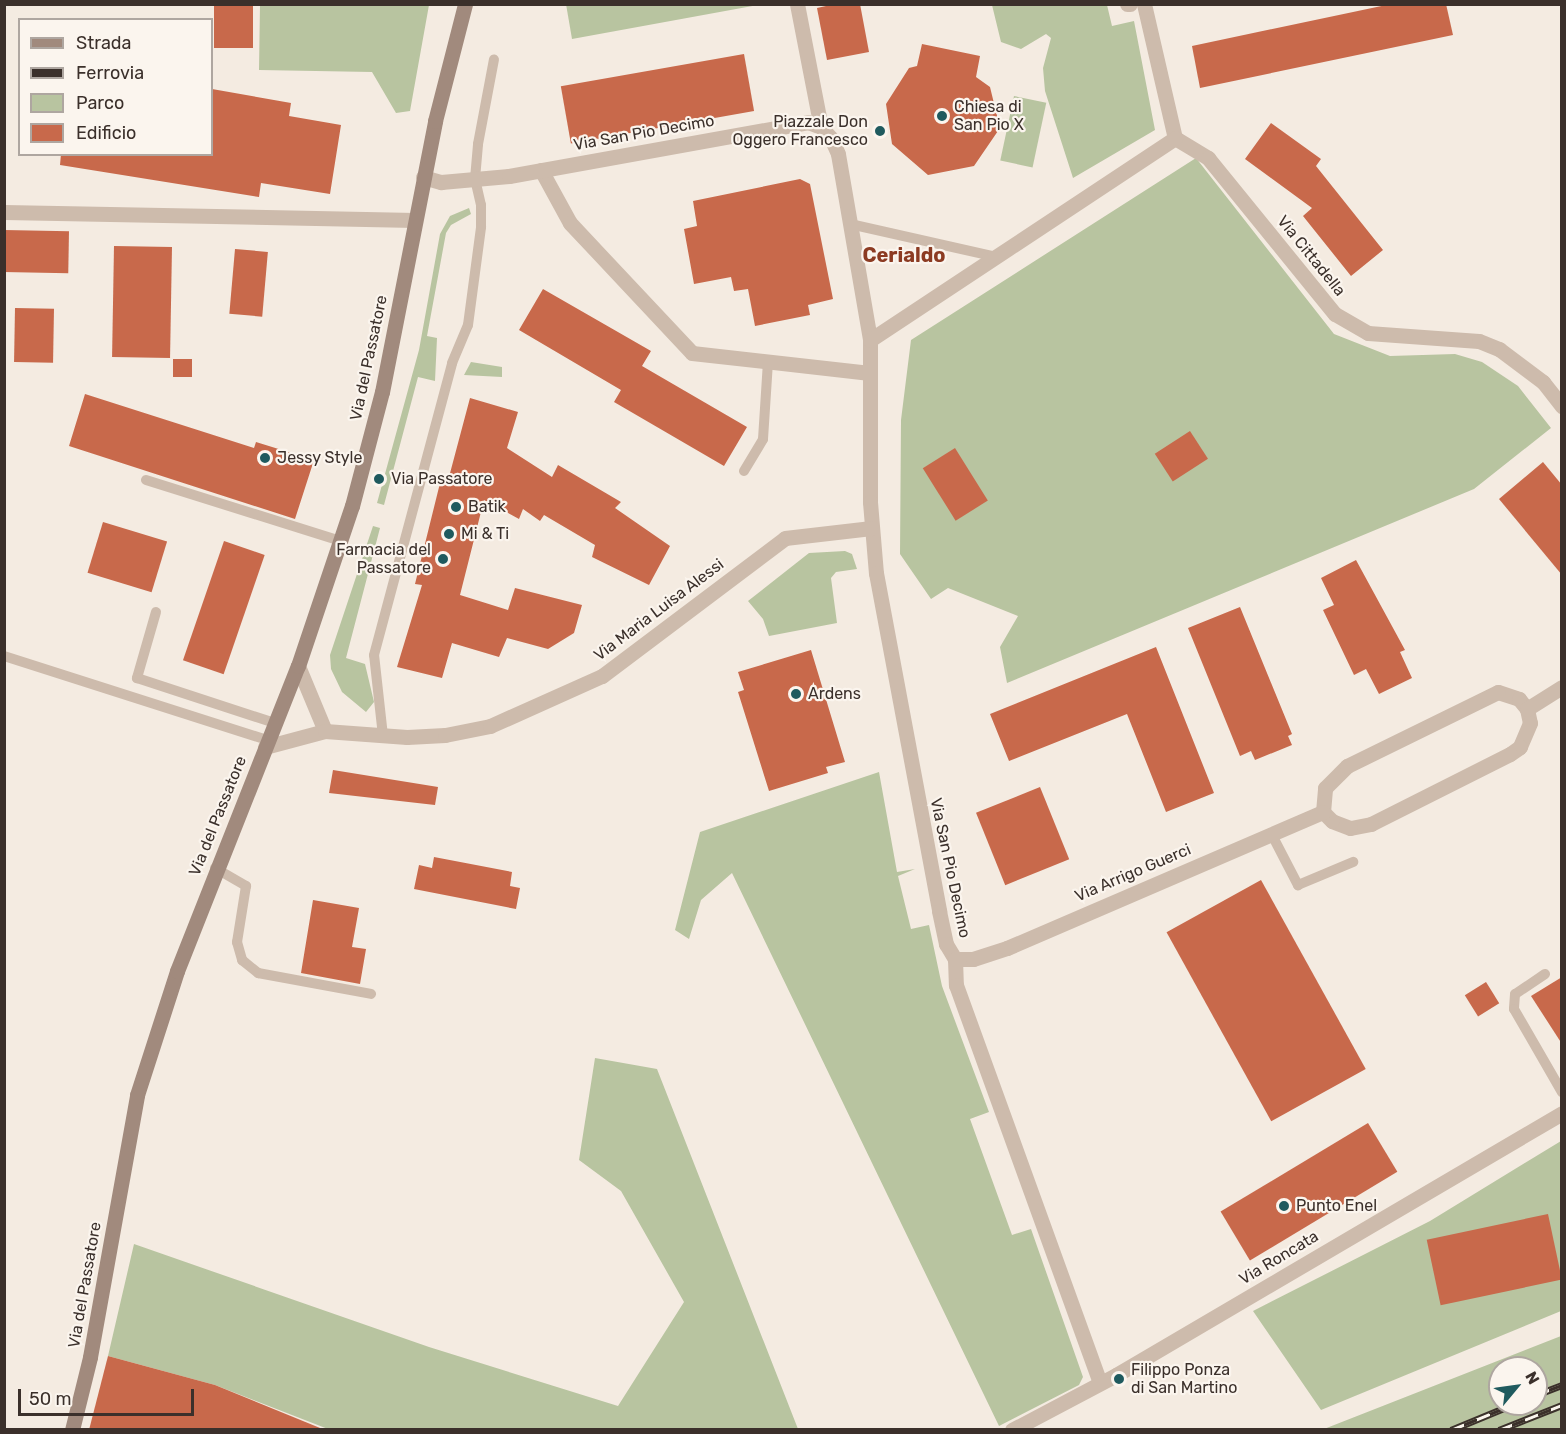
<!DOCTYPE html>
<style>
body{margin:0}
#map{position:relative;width:1566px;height:1434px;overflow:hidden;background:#f4ebe1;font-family:Rubik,sans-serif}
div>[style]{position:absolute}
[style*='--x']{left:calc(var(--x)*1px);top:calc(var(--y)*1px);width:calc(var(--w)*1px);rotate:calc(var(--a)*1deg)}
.green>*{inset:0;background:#b8c4a0;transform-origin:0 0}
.building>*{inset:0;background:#c8694b;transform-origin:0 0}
.lane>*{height:10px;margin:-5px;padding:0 5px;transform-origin:5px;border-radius:5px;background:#cdbbac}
.street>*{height:15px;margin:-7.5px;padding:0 7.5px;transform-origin:7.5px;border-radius:7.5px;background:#cdbbac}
.secondary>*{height:15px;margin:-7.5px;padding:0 7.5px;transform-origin:7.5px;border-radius:7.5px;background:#a18a7d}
.rail>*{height:7px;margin-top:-3.5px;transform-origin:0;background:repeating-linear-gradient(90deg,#fbf5ee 0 14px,#3b302b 0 28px);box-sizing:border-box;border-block:2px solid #3b302b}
.dots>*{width:16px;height:16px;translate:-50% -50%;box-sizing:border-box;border:3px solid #fbf5ee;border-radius:50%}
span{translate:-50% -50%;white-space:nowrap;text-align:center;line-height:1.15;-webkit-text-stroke:4.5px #fbf5ee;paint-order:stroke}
.poi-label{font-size:16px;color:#3b302b}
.left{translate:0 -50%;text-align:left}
.right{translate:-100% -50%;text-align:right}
.street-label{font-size:16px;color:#3b302b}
.quarter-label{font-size:20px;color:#8c3b22;font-weight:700}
.frame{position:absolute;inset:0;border:6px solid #3b302b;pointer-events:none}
.legend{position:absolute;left:18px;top:18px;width:195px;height:138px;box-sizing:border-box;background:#fbf5ee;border:2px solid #aea6a0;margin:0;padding:8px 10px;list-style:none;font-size:18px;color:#3b302b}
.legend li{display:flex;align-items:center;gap:12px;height:30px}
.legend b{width:30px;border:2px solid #aea6a0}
.north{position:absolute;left:1488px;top:1356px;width:60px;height:60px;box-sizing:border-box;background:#fbf5ee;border:2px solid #aea6a0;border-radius:50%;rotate:61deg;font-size:16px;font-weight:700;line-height:24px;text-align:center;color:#3b302b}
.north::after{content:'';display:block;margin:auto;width:21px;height:27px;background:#1f5a5e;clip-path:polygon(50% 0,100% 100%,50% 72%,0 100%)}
.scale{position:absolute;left:18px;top:1389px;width:176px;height:27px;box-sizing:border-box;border:3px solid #3b302b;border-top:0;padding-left:8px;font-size:18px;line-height:21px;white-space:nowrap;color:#3b302b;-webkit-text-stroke:4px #fbf5ee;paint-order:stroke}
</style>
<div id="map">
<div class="green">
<i style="clip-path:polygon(566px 4px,758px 4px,758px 5px,572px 39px)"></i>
<i style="clip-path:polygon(260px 5px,429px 5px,410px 111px,396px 113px,372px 72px,259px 70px)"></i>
<i style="clip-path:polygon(992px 5px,1107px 5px,1112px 26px,1134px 21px,1155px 130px,1073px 178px,1045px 91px,1043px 68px,1051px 38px,1046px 34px,1021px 49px,1001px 42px)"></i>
<i style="left:1014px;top:96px;width:33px;height:66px;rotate:12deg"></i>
<i style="clip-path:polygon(1196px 158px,1334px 334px,1390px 356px,1455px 354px,1482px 362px,1518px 386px,1551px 428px,1474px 489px,1007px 683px,1000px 647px,1018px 616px,948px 588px,931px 599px,900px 554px,901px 420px,911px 340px)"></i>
<i style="clip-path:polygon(469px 208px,471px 214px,451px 225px,446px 233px,427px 336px,437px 338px,435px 381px,418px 377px,384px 505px,377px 503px,419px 350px,440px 234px,450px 216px)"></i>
<i style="clip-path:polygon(471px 362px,502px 367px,502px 377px,464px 375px)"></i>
<i style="clip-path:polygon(373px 526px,380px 528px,346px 658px,365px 664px,374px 702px,366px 712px,342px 692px,331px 669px,330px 655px)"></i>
<i style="clip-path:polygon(845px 551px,852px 554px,857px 569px,836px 572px,831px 578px,837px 623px,769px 636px,763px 619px,748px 601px,809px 553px)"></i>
<i style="clip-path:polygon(879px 772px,897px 872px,915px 869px,898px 876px,911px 929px,929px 925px,942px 986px,989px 1112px,970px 1119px,1012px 1235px,1031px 1229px,1083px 1377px,1079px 1385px,999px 1426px,732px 873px,701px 900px,689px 939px,675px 930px,700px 832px)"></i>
<i style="clip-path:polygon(595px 1058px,657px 1069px,798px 1429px,328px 1429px,215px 1385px,108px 1356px,134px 1244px,429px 1347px,618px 1406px,684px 1302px,621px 1191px,579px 1160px)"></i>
<i style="clip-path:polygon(1561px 1141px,1561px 1311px,1321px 1410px,1253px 1311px,1430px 1221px)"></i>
<i style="clip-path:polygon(evenodd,1561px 1336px,1561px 1429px,1297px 1429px,1324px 1429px,1561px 1336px,1500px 1368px,1536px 1368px,1536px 1404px,1500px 1404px,1500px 1368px)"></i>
</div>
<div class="building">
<i style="left:214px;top:4px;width:39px;height:44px"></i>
<i style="clip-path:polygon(835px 4px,860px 4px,869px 52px,827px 60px,817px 8px)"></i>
<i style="clip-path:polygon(1391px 4px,1446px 4px,1453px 35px,1200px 88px,1192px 46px)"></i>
<i style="clip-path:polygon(922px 44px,980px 56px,976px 77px,990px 87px,1000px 128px,974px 166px,928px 175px,892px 144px,886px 104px,909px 68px,917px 66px)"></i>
<i style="left:744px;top:54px;width:58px;height:186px;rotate:80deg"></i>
<i style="clip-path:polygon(212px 89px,291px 103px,289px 116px,341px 125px,330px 194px,261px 183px,259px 197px,60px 165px,61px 154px,212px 154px)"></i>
<i style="clip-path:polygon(1271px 123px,1321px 159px,1316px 166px,1383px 250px,1351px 276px,1303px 216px,1312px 208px,1245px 159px)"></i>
<i style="clip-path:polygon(800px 179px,810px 184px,833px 299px,808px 305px,810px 315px,755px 326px,748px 289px,734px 291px,731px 277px,694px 284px,684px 229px,697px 226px,693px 201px)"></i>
<i style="left:4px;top:230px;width:65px;height:42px;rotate:1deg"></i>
<i style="left:114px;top:246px;width:58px;height:111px;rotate:1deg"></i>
<i style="left:235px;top:249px;width:33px;height:65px;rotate:5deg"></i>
<i style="clip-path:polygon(543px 289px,651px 351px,642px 366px,747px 427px,724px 466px,614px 402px,621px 390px,519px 330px)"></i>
<i style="left:15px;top:308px;width:39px;height:54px;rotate:1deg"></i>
<i style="left:173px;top:359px;width:19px;height:18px"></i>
<i style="clip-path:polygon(85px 394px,254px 448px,256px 442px,314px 460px,295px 519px,69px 446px)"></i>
<i style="clip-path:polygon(470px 398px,518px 412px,507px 448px,552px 477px,558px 465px,621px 502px,615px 508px,670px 546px,649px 585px,592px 557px,595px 545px,544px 515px,540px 521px,523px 509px,519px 519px,484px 500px,460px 595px,508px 610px,515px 588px,582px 605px,574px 633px,548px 649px,507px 638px,499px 657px,452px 643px,442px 678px,397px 667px,422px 585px,415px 584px,442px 475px,449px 477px)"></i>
<i style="left:1190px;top:431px;width:33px;height:42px;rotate:57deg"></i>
<i style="left:955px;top:448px;width:62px;height:38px;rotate:58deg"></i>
<i style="clip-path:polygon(1543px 462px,1562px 485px,1562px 575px,1499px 499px)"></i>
<i style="left:103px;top:522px;width:67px;height:53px;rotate:17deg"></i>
<i style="left:224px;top:541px;width:43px;height:126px;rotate:19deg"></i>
<i style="clip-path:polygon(1356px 560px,1405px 650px,1400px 652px,1412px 678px,1379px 694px,1366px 669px,1354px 675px,1323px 610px,1334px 605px,1321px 578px)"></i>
<i style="clip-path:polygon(1240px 607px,1292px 734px,1288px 736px,1292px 745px,1255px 760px,1251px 751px,1240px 756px,1188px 628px)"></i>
<i style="clip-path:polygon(1156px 647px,1214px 793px,1166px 812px,1127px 714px,1009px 761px,990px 714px)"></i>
<i style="clip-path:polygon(811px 650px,845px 762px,826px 767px,828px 773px,769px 791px,738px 692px,744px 690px,738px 672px)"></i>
<i style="clip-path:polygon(333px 770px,438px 787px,435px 805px,329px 793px)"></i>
<i style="left:1040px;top:787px;width:78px;height:69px;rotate:68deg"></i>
<i style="clip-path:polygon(434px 857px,512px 872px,510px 886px,520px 888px,516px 909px,414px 889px,419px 865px,432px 868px)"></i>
<i style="left:1261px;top:880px;width:216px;height:108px;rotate:61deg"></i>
<i style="clip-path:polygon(313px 900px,359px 908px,352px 947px,366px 949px,360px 984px,301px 973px)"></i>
<i style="clip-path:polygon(1562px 977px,1562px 1044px,1531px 996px)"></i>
<i style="left:1486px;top:982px;width:25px;height:25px;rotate:58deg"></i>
<i style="left:1368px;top:1123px;width:57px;height:172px;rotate:59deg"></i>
<i style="left:1548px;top:1214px;width:67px;height:124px;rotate:78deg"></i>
<i style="clip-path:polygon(108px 1356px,215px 1385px,325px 1430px,89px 1430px)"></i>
</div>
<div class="lane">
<i style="--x:850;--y:224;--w:151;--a:12.7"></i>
<i style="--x:744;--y:471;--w:37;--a:-59"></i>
<i style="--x:763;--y:439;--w:77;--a:-86.3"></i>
<i style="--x:146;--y:480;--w:204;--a:17.4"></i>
<i style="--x:156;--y:612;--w:69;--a:106.1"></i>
<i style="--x:137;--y:678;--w:145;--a:18.1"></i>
<i style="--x:4;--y:656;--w:277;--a:17.7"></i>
<i style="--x:383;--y:736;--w:81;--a:-96.3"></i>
<i style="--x:374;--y:655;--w:302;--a:-75"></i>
<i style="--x:452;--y:363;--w:41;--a:-67.2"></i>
<i style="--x:468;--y:325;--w:99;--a:-82.4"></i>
<i style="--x:481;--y:227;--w:22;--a:-90"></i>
<i style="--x:481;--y:205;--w:27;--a:-103"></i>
<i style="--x:475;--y:179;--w:35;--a:-85"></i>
<i style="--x:478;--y:144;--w:86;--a:-79.3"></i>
<i style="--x:1271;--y:833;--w:59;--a:62.6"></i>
<i style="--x:1298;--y:885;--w:60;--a:-22.7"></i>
<i style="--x:215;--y:868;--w:36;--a:30"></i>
<i style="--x:246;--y:886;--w:57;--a:99.1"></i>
<i style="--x:237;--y:942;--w:19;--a:74"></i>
<i style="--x:242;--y:960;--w:21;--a:39"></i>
<i style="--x:258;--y:973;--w:115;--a:10.5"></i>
<i style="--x:1545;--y:974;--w:36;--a:146"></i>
<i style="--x:1515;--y:994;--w:15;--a:94"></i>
<i style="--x:1514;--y:1009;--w:96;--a:60"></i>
</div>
<div class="street">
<i style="--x:797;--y:4;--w:125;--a:79"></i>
<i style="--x:1127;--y:4;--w:3;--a:0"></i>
<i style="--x:1144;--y:4;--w:138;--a:77"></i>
<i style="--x:1175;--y:138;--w:39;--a:31"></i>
<i style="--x:1208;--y:158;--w:201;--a:50.9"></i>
<i style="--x:1335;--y:314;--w:38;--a:30"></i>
<i style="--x:1368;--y:333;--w:111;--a:4.1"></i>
<i style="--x:1479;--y:341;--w:22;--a:22"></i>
<i style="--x:1499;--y:349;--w:55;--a:36.9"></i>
<i style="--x:1543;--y:382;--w:31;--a:52"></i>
<i style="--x:541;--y:170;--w:60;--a:61.3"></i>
<i style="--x:570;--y:223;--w:178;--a:46.8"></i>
<i style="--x:692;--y:353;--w:179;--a:6.4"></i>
<i style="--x:423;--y:177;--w:19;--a:16"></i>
<i style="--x:441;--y:182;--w:68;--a:-5"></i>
<i style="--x:509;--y:176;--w:304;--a:-10.2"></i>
<i style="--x:808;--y:122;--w:14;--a:21"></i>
<i style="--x:821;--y:127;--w:15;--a:48"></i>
<i style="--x:831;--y:138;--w:17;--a:66"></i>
<i style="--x:838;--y:154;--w:189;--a:80.2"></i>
<i style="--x:870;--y:340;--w:162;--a:90"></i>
<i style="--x:870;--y:502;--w:71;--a:85.2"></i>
<i style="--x:876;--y:573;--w:344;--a:79.4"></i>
<i style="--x:939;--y:911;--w:34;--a:78"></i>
<i style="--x:946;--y:944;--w:17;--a:59"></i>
<i style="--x:955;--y:959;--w:26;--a:88"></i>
<i style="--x:956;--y:985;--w:423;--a:70.1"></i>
<i style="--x:4;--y:212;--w:411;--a:1.1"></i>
<i style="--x:870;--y:340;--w:366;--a:-33.5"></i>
<i style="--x:298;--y:666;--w:70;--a:67.4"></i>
<i style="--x:1498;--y:692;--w:22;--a:18"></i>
<i style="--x:1519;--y:699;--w:13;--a:51"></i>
<i style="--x:1527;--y:709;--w:14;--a:78"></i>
<i style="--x:1530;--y:723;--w:26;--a:113"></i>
<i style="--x:1520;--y:747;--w:12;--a:145"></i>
<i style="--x:1510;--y:754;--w:156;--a:153.3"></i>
<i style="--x:1371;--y:824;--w:21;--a:169"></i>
<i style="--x:1350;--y:828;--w:19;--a:-159"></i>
<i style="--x:1332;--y:821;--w:13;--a:-135"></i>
<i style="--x:1323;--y:812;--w:24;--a:-85"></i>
<i style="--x:1325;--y:788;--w:31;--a:-45"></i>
<i style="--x:1347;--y:766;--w:168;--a:-26.1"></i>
<i style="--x:1527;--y:709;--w:41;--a:-32.2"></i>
<i style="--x:265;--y:747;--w:62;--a:-14.9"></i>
<i style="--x:325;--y:731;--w:82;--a:4.2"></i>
<i style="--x:407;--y:737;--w:38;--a:-3"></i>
<i style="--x:445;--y:735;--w:46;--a:-11.3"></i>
<i style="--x:490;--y:726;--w:123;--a:-24.1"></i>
<i style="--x:602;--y:676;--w:229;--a:-37"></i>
<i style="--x:785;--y:538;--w:87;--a:-6.6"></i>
<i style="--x:955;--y:959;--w:18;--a:0"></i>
<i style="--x:973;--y:959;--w:36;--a:-18"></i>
<i style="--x:1007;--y:948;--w:344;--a:-23.3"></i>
<i style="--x:1012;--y:1430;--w:118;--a:-27.9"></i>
<i style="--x:1116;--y:1375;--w:517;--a:-30.43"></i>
</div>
<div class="secondary">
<i style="--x:72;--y:1430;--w:75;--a:-76.1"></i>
<i style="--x:90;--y:1357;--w:266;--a:-79.8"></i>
<i style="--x:137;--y:1095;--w:130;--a:-72.1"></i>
<i style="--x:177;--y:971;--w:328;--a:-68.4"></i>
<i style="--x:298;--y:666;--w:169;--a:-71.4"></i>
<i style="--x:352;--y:506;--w:118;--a:-75.3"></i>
<i style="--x:382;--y:392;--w:276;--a:-78.9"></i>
<i style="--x:435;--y:121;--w:121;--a:-75.6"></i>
</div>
<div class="rail">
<i style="--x:1536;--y:1395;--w:28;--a:-21"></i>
<i style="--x:1451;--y:1430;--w:68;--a:-22.4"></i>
<i style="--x:1499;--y:1430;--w:68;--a:-21.6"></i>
</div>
<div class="dots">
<i style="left:942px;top:116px;background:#1f5a5e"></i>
<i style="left:880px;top:131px;background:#1f5a5e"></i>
<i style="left:265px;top:458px;background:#1f5a5e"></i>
<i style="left:379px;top:479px;background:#1f5a5e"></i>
<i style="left:456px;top:507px;background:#1f5a5e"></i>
<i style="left:449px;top:534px;background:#1f5a5e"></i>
<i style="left:443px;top:559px;background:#1f5a5e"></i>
<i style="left:796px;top:694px;background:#1f5a5e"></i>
<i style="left:1284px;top:1206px;background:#1f5a5e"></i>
<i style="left:1119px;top:1379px;background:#1f5a5e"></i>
</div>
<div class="poi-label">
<span class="left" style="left:954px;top:116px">Chiesa di<br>San Pio X</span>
<span class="right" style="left:868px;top:131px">Piazzale Don<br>Oggero Francesco</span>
<span class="left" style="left:277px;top:458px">Jessy Style</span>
<span class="left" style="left:391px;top:479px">Via Passatore</span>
<span class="left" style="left:468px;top:507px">Batik</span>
<span class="left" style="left:461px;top:534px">Mi &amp; Ti</span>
<span class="right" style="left:431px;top:559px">Farmacia del<br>Passatore</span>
<span class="left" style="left:808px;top:694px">Ardens</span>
<span class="left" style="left:1296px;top:1206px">Punto Enel</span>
<span class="left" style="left:1131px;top:1379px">Filippo Ponza<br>di San Martino</span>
</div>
<div class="street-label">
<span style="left:644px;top:133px;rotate:-10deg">Via San Pio Decimo</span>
<span style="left:1311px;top:256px;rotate:51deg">Via Cittadella</span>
<span style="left:369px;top:358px;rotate:-78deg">Via del Passatore</span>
<span style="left:659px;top:610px;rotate:-37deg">Via Maria Luisa Alessi</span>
<span style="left:218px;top:816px;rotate:-68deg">Via del Passatore</span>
<span style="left:950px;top:868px;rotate:78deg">Via San Pio Decimo</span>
<span style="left:1133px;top:873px;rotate:-23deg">Via Arrigo Guerci</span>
<span style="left:1279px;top:1258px;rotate:-31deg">Via Roncata</span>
<span style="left:85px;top:1285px;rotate:-80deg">Via del Passatore</span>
</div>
<div class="quarter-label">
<span style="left:904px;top:255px">Cerialdo</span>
</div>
<div class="frame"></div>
<ul class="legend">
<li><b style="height:8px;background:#a18a7d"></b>Strada</li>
<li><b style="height:8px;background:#3b302b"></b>Ferrovia</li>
<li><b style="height:16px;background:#b8c4a0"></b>Parco</li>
<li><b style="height:16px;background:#c8694b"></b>Edificio</li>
</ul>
<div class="north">N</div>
<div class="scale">50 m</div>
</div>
